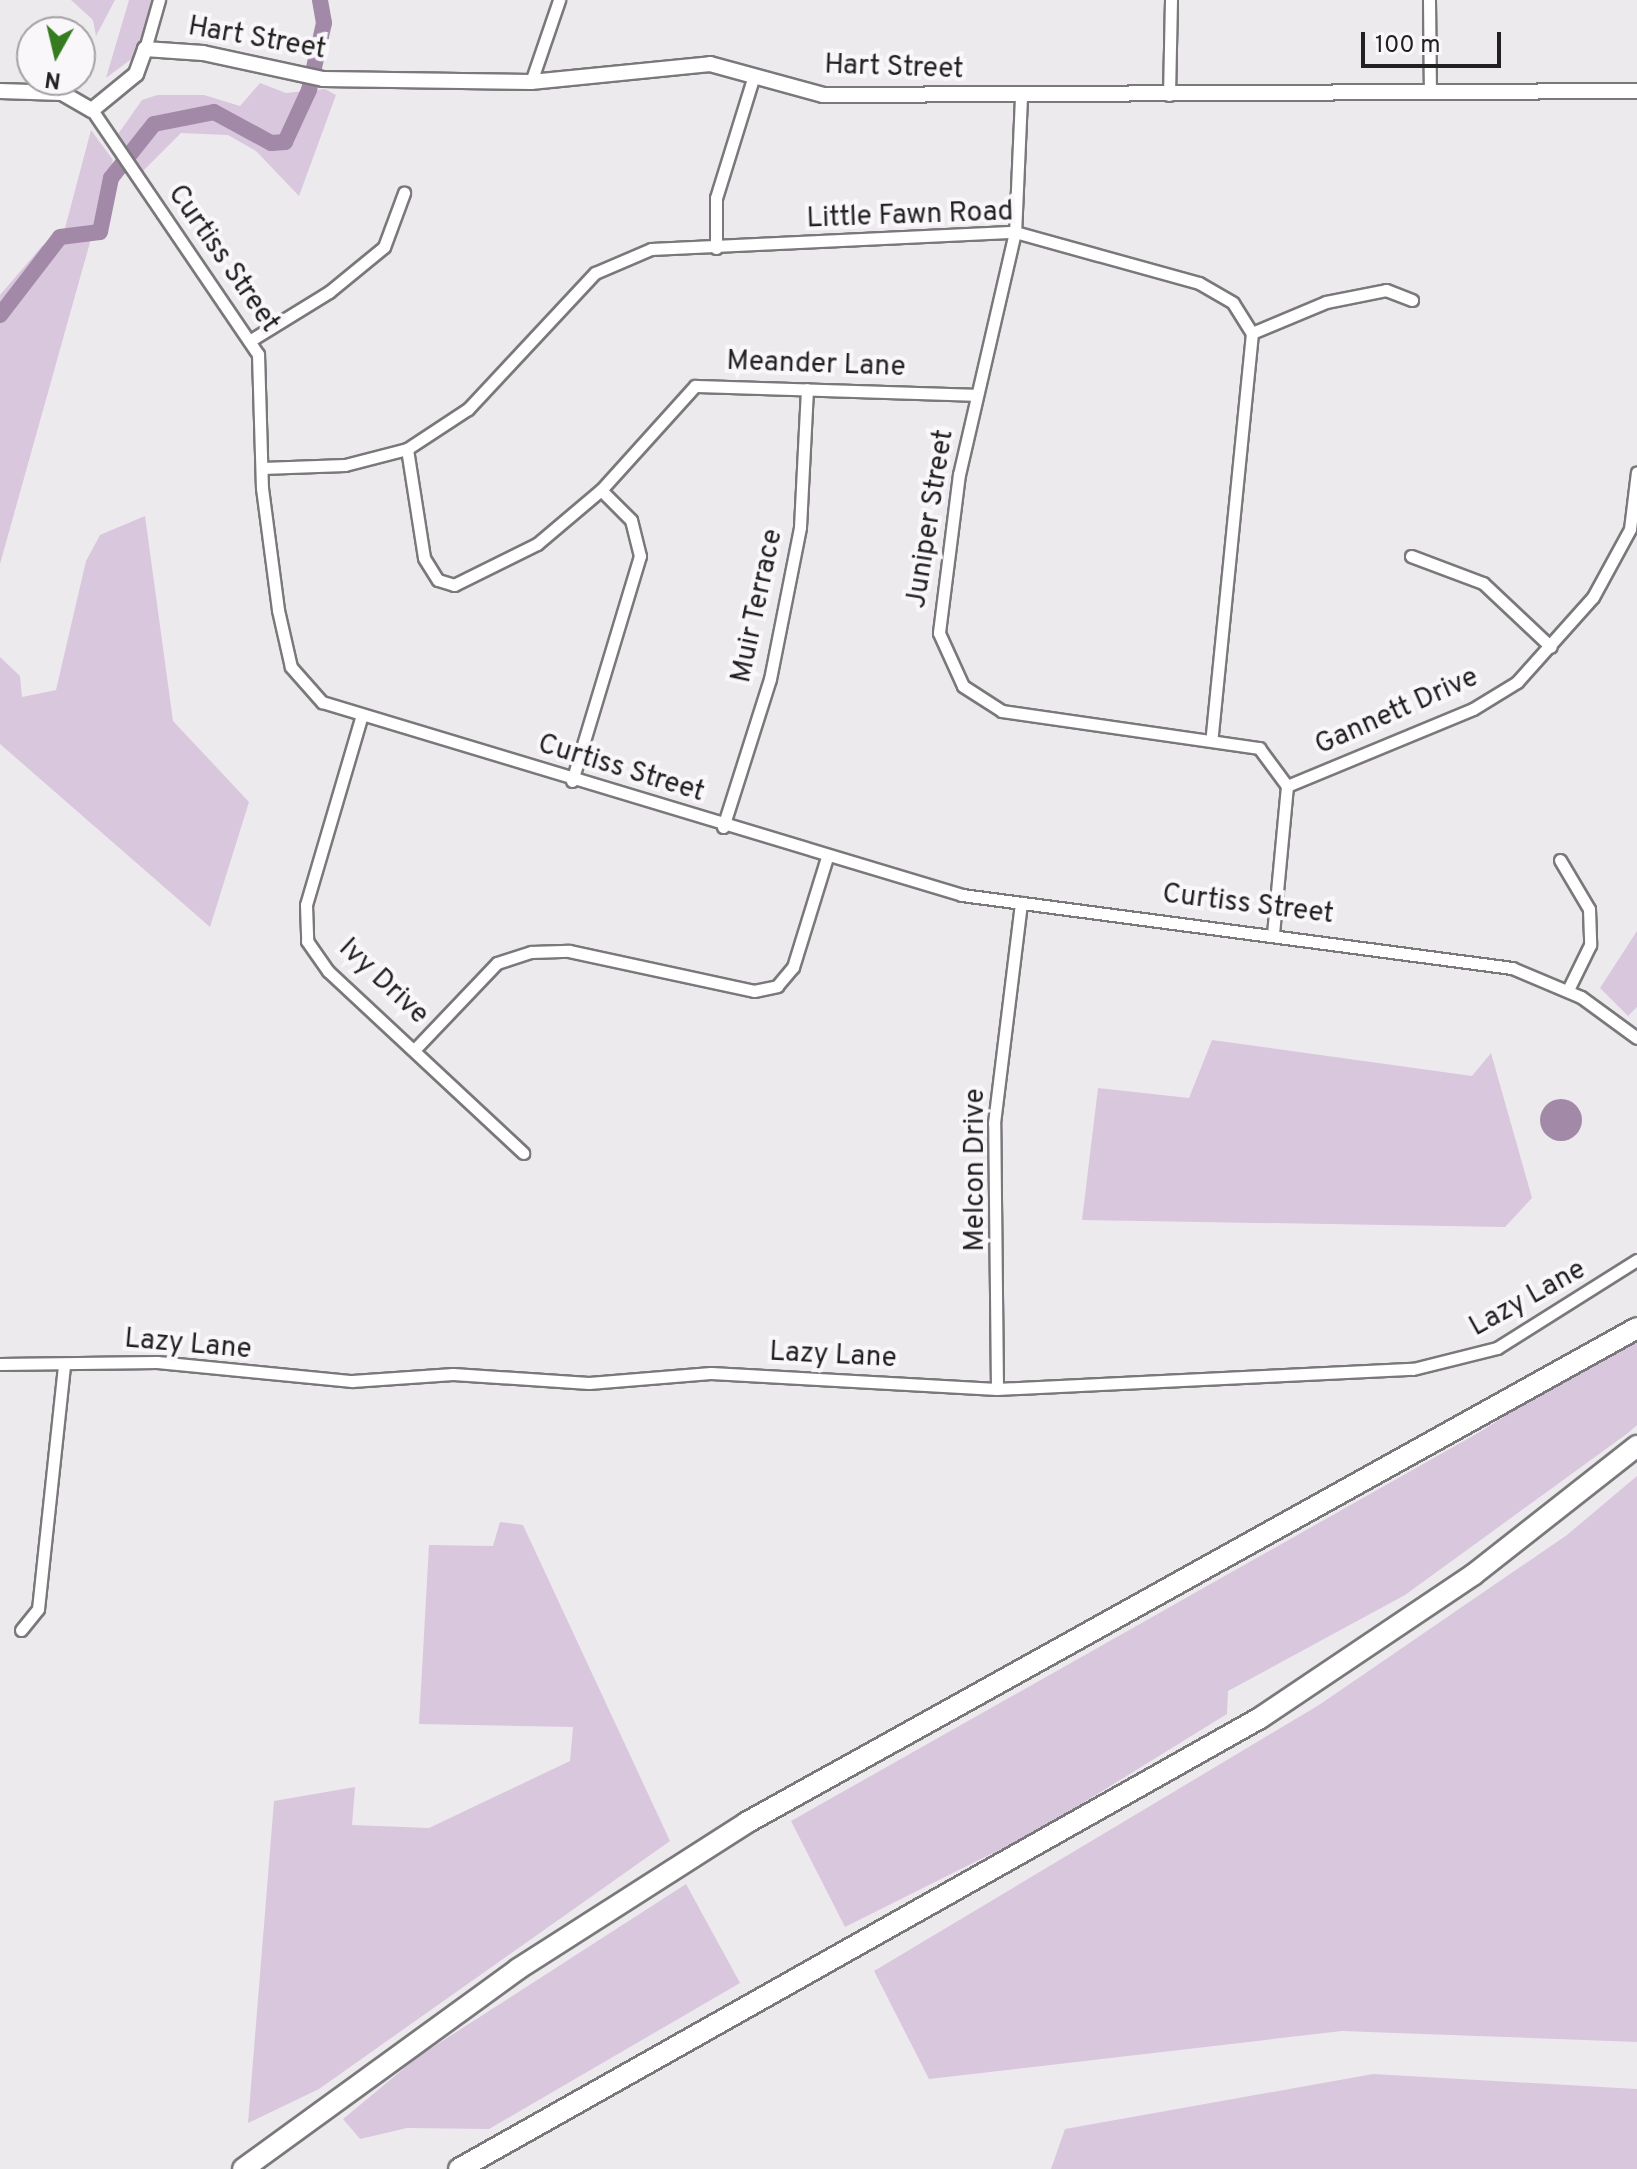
<!DOCTYPE html>
<style>
body{margin:0}
#map{position:relative;width:1637px;height:2169px;overflow:hidden;background:#edeaee;font-family:Overpass,sans-serif}
div>[style]{position:absolute}
[style*='--x']{left:calc(var(--x)*1px);top:calc(var(--y)*1px);width:calc(var(--w)*1px);rotate:calc(var(--a)*1deg)}
.green>*{inset:0;background:#d9c7de}
.water>*{inset:0;background:#a289a8}
.round{border-radius:50%}
.river>*{height:16px;margin:-8px;padding:0 8px;transform-origin:8px;border-radius:8px;background:#a289a8}
.roads{filter:drop-shadow(2px 0 #7a787b) drop-shadow(-2px 0 #7a787b) drop-shadow(0 2px #7a787b) drop-shadow(0 -2px #7a787b)}
.minor>*{height:11px;margin:-5.5px;padding:0 5.5px;transform-origin:5.5px;border-radius:5.5px;background:#fff}
.tertiary>*{height:14px;margin:-7px;padding:0 7px;transform-origin:7px;border-radius:7px;background:#fff}
.motorway>*{height:20px;margin:-10px;padding:0 10px;transform-origin:10px;border-radius:10px;background:#fff}
span{translate:-50% -50%;white-space:nowrap;text-align:center;line-height:1.15;-webkit-text-stroke:8px #faf7fb;paint-order:stroke}
.street-label{font-size:28px;color:#222122}
.north{position:absolute;left:16px;top:16px;width:80px;height:80px;box-sizing:border-box;background:#faf7fb;border:2px solid #a4a1a4;border-radius:50%;rotate:188deg;font-size:22px;font-weight:700;line-height:32px;text-align:center;color:#222122}
.north::after{content:'';display:block;margin:auto;width:28px;height:36px;background:#357c1f;clip-path:polygon(50% 0,100% 100%,50% 72%,0 100%)}
.scale{position:absolute;left:1361px;top:32px;width:140px;height:36px;box-sizing:border-box;border:4px solid #222122;border-top:0;padding-left:10px;font-size:24px;line-height:28px;white-space:nowrap;color:#222122;-webkit-text-stroke:6px #faf7fb;paint-order:stroke}
</style>
<div id="map">
<div class="green">
<i style="clip-path:polygon(71px 0,115px 0,96px 36px,93px 20px)"></i>
<i style="clip-path:polygon(129px 0,153px 0,138px 54px,106px 78px)"></i>
<i style="clip-path:polygon(260px 83px,286px 93px,325px 89px,336px 95px,299px 196px,256px 151px,228px 135px,181px 133px,142px 172px,116px 137px,142px 100px,157px 95px,204px 95px,240px 106px)"></i>
<i style="clip-path:polygon(91px 130px,113px 160px,0 564px,0 295px,43px 245px,60px 247px)"></i>
<i style="clip-path:polygon(145px 516px,173px 721px,249px 802px,210px 927px,0 744px,0 657px,20px 676px,22px 697px,56px 690px,86px 561px,100px 535px)"></i>
<i style="clip-path:polygon(1637px 931px,1637px 1007px,1628px 1016px,1600px 988px)"></i>
<i style="clip-path:polygon(1212px 1040px,1472px 1076px,1491px 1053px,1532px 1198px,1505px 1227px,1082px 1220px,1098px 1088px,1189px 1098px)"></i>
<i style="clip-path:polygon(1637px 1333px,1637px 1425px,1628px 1433px,1405px 1595px,1228px 1691px,1227px 1714px,1039px 1830px,845px 1927px,791px 1821px,1478px 1433px)"></i>
<i style="clip-path:polygon(1637px 1476px,1637px 2042px,1342px 2031px,929px 2079px,874px 1971px,1319px 1705px,1567px 1535px)"></i>
<i style="clip-path:polygon(500px 1522px,523px 1525px,670px 1841px,319px 2089px,248px 2123px,274px 1801px,355px 1787px,352px 1825px,429px 1828px,570px 1761px,573px 1727px,419px 1724px,429px 1545px,493px 1546px)"></i>
<i style="clip-path:polygon(686px 1884px,740px 1983px,489px 2129px,407px 2128px,360px 2139px,343px 2119px,419px 2056px)"></i>
<i style="clip-path:polygon(1373px 2074px,1637px 2089px,1637px 2169px,1051px 2169px,1065px 2129px)"></i>
</div>
<div class="water">
<i class="round" style="left:1540px;top:1099px;width:42px;height:42px"></i>
</div>
<div class="river">
<i style="--x:0;--y:315;--w:98;--a:-52.4"></i>
<i style="--x:60;--y:237;--w:40;--a:-7.1"></i>
<i style="--x:100;--y:232;--w:55;--a:-78.5"></i>
<i style="--x:111;--y:178;--w:69;--a:-51.5"></i>
<i style="--x:154;--y:124;--w:61;--a:-11.3"></i>
<i style="--x:214;--y:112;--w:65;--a:28.5"></i>
<i style="--x:271;--y:143;--w:14;--a:-4"></i>
<i style="--x:285;--y:142;--w:57;--a:-65.2"></i>
<i style="--x:309;--y:90;--w:69;--a:-77.4"></i>
<i style="--x:324;--y:23;--w:23;--a:-100"></i>
</div>
<div class="roads">
<div class="minor">
<i style="--x:1429;--y:0;--w:90;--a:89.4"></i>
<i style="--x:145;--y:49;--w:51;--a:-74.1"></i>
<i style="--x:531;--y:82;--w:87;--a:-71.1"></i>
<i style="--x:1169;--y:95;--w:95;--a:-88.8"></i>
<i style="--x:1021;--y:97;--w:135;--a:92.5"></i>
<i style="--x:1015;--y:232;--w:248;--a:103"></i>
<i style="--x:959;--y:474;--w:160;--a:97.2"></i>
<i style="--x:939;--y:633;--w:58;--a:65.6"></i>
<i style="--x:963;--y:686;--w:46;--a:32.7"></i>
<i style="--x:1002;--y:711;--w:260;--a:8.2"></i>
<i style="--x:1259;--y:748;--w:47;--a:53.6"></i>
<i style="--x:1287;--y:786;--w:148;--a:95.4"></i>
<i style="--x:92;--y:110;--w:295;--a:55.8"></i>
<i style="--x:258;--y:354;--w:134;--a:88.3"></i>
<i style="--x:262;--y:488;--w:123;--a:82.5"></i>
<i style="--x:278;--y:610;--w:58;--a:77.2"></i>
<i style="--x:291;--y:667;--w:47;--a:48.5"></i>
<i style="--x:322;--y:702;--w:668;--a:16.78"></i>
<i style="--x:962;--y:895;--w:555;--a:7.56"></i>
<i style="--x:1512;--y:968;--w:75;--a:22.8"></i>
<i style="--x:1581;--y:997;--w:69;--a:36.2"></i>
<i style="--x:716;--y:248;--w:50;--a:-90"></i>
<i style="--x:716;--y:198;--w:129;--a:-72.8"></i>
<i style="--x:1252;--y:333;--w:80;--a:-22.7"></i>
<i style="--x:1326;--y:302;--w:61;--a:-11.3"></i>
<i style="--x:1386;--y:290;--w:28;--a:21"></i>
<i style="--x:251;--y:340;--w:92;--a:-31.6"></i>
<i style="--x:329;--y:292;--w:71;--a:-39.3"></i>
<i style="--x:384;--y:247;--w:58;--a:-69.7"></i>
<i style="--x:407;--y:449;--w:110;--a:81.1"></i>
<i style="--x:424;--y:558;--w:26;--a:58"></i>
<i style="--x:438;--y:580;--w:17;--a:17"></i>
<i style="--x:454;--y:585;--w:93;--a:-26.3"></i>
<i style="--x:537;--y:544;--w:84;--a:-40.2"></i>
<i style="--x:601;--y:490;--w:140;--a:-47.9"></i>
<i style="--x:695;--y:386;--w:280;--a:1.8"></i>
<i style="--x:262;--y:468;--w:83;--a:-2.1"></i>
<i style="--x:345;--y:465;--w:64;--a:-14.5"></i>
<i style="--x:407;--y:449;--w:73;--a:-33.3"></i>
<i style="--x:468;--y:409;--w:186;--a:-47"></i>
<i style="--x:595;--y:273;--w:61;--a:-23.2"></i>
<i style="--x:651;--y:249;--w:364;--a:-2.7"></i>
<i style="--x:1015;--y:232;--w:191;--a:15.5"></i>
<i style="--x:1199;--y:283;--w:39;--a:30"></i>
<i style="--x:1233;--y:303;--w:36;--a:58"></i>
<i style="--x:1252;--y:333;--w:406;--a:95.7"></i>
<i style="--x:1411;--y:556;--w:77;--a:20.6"></i>
<i style="--x:1483;--y:583;--w:93;--a:43.3"></i>
<i style="--x:361;--y:718;--w:195;--a:106.4"></i>
<i style="--x:306;--y:905;--w:36;--a:88"></i>
<i style="--x:307;--y:941;--w:37;--a:55"></i>
<i style="--x:328;--y:971;--w:267;--a:43"></i>
<i style="--x:572;--y:781;--w:235;--a:-73.2"></i>
<i style="--x:640;--y:556;--w:37;--a:-104"></i>
<i style="--x:631;--y:520;--w:42;--a:-135"></i>
<i style="--x:1287;--y:786;--w:201;--a:-22.5"></i>
<i style="--x:1473;--y:709;--w:52;--a:-31.5"></i>
<i style="--x:1517;--y:682;--w:114;--a:-48.2"></i>
<i style="--x:1593;--y:597;--w:77;--a:-61.4"></i>
<i style="--x:1630;--y:529;--w:57;--a:-83"></i>
<i style="--x:723;--y:827;--w:155;--a:-72.4"></i>
<i style="--x:770;--y:679;--w:155;--a:-78.8"></i>
<i style="--x:800;--y:527;--w:138;--a:-87.1"></i>
<i style="--x:1560;--y:860;--w:57;--a:59.4"></i>
<i style="--x:1589;--y:909;--w:36;--a:88"></i>
<i style="--x:1590;--y:945;--w:50;--a:116.1"></i>
<i style="--x:417;--y:1047;--w:116;--a:-46.4"></i>
<i style="--x:497;--y:963;--w:36;--a:-18"></i>
<i style="--x:531;--y:952;--w:38;--a:-2"></i>
<i style="--x:569;--y:951;--w:189;--a:12.2"></i>
<i style="--x:754;--y:991;--w:24;--a:-12"></i>
<i style="--x:777;--y:986;--w:25;--a:-50"></i>
<i style="--x:793;--y:967;--w:115;--a:-72.8"></i>
<i style="--x:0;--y:1364;--w:157;--a:-0.7"></i>
<i style="--x:157;--y:1362;--w:196;--a:5.6"></i>
<i style="--x:352;--y:1381;--w:101;--a:-4"></i>
<i style="--x:453;--y:1374;--w:136;--a:3.8"></i>
<i style="--x:589;--y:1383;--w:122;--a:-4.7"></i>
<i style="--x:711;--y:1373;--w:286;--a:3.2"></i>
<i style="--x:997;--y:1389;--w:416;--a:-2.8"></i>
<i style="--x:1413;--y:1369;--w:87;--a:-14"></i>
<i style="--x:1497;--y:1348;--w:165;--a:-32.2"></i>
<i style="--x:997;--y:1389;--w:266;--a:-90.6"></i>
<i style="--x:994;--y:1123;--w:222;--a:-83"></i>
<i style="--x:21;--y:1630;--w:27;--a:-51"></i>
<i style="--x:38;--y:1609;--w:246;--a:-83.9"></i>
</div>
<div class="tertiary">
<i style="--x:0;--y:91;--w:62;--a:1.8"></i>
<i style="--x:62;--y:93;--w:34;--a:30"></i>
<i style="--x:92;--y:110;--w:57;--a:-39.3"></i>
<i style="--x:136;--y:74;--w:27;--a:-70"></i>
<i style="--x:145;--y:49;--w:58;--a:3.9"></i>
<i style="--x:203;--y:53;--w:123;--a:12.2"></i>
<i style="--x:323;--y:79;--w:208;--a:0.8"></i>
<i style="--x:531;--y:82;--w:180;--a:-5.7"></i>
<i style="--x:710;--y:64;--w:117;--a:15.3"></i>
<i style="--x:823;--y:95;--w:814;--a:-0.28"></i>
</div>
<div class="motorway">
<i style="--x:243;--y:2169;--w:340;--a:-36"></i>
<i style="--x:518;--y:1969;--w:271;--a:-32.6"></i>
<i style="--x:746;--y:1823;--w:1019;--a:-29.05"></i>
<i style="--x:459;--y:2169;--w:919;--a:-29.38"></i>
<i style="--x:1260;--y:1718;--w:257;--a:-33.9"></i>
<i style="--x:1473;--y:1575;--w:209;--a:-38.2"></i>
</div>
</div>
<div class="street-label">
<span style="left:257px;top:39px;rotate:10deg">Hart Street</span>
<span style="left:894px;top:68px;rotate:2deg">Hart Street</span>
<span style="left:910px;top:216px;rotate:-2deg">Little Fawn Road</span>
<span style="left:223px;top:259px;rotate:55deg">Curtiss Street</span>
<span style="left:816px;top:365px;rotate:2deg">Meander Lane</span>
<span style="left:931px;top:519px;rotate:-81deg">Juniper Street</span>
<span style="left:758px;top:606px;rotate:-78deg">Muir Terrace</span>
<span style="left:1397px;top:712px;rotate:-24deg">Gannett Drive</span>
<span style="left:621px;top:769px;rotate:17deg">Curtiss Street</span>
<span style="left:1248px;top:905px;rotate:7deg">Curtiss Street</span>
<span style="left:383px;top:982px;rotate:43deg">Ivy Drive</span>
<span style="left:976px;top:1170px;rotate:-90deg">Melcon Drive</span>
<span style="left:1528px;top:1299px;rotate:-29deg">Lazy Lane</span>
<span style="left:188px;top:1345px;rotate:5deg">Lazy Lane</span>
<span style="left:833px;top:1356px;rotate:3deg">Lazy Lane</span>
</div>
<div class="north">N</div>
<div class="scale">100 m</div>
</div>
